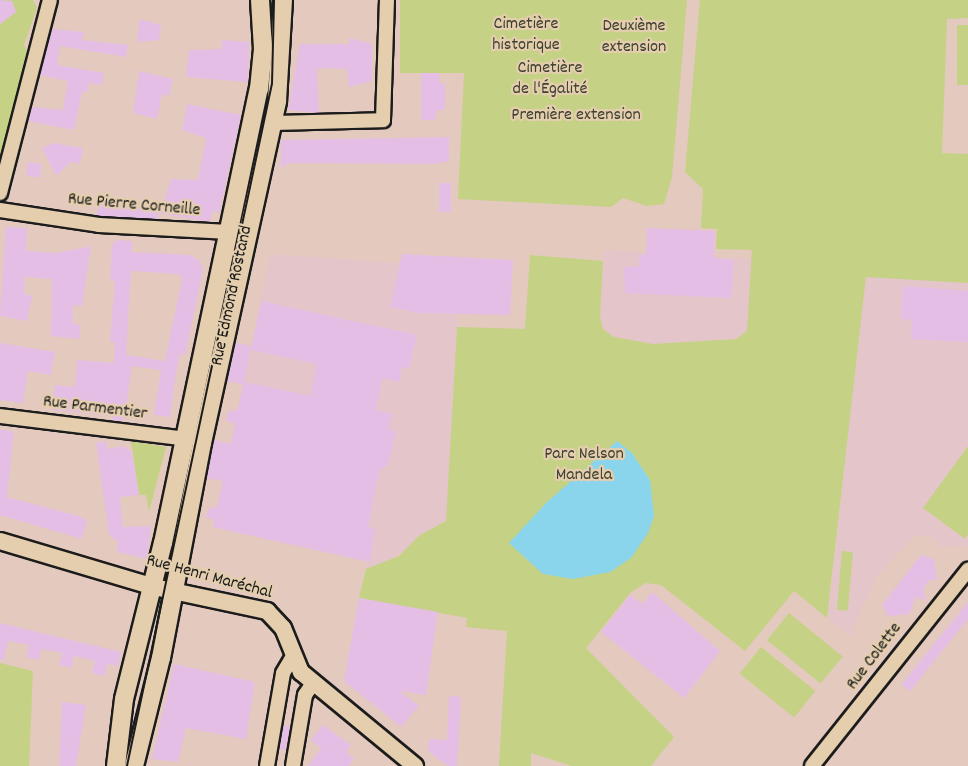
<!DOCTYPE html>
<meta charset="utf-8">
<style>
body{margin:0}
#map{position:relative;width:968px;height:766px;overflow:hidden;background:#e4c9be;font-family:Dekko,sans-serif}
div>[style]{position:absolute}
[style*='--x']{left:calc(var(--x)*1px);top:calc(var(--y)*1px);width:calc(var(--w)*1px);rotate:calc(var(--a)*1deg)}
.built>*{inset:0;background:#e4c6ca}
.green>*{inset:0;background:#c5d185;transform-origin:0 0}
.water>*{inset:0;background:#8bd5ec}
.building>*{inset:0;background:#e5bee6;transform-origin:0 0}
.roads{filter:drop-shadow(2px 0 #1c1c1c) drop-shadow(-2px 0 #1c1c1c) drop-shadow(0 2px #1c1c1c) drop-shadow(0 -2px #1c1c1c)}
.minor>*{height:14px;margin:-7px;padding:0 7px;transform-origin:7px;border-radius:7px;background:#e4cead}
.tertiary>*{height:16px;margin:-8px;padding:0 8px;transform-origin:8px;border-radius:8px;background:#e4cead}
.secondary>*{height:18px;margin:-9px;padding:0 9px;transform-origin:9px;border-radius:9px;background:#e4cead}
.tram>*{height:1.5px;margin:-0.75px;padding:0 0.75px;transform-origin:0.75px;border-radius:0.75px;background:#1c1c1c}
span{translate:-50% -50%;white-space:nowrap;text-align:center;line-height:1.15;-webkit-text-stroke:4.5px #e4cead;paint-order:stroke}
.park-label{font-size:18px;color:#3e4031}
.street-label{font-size:18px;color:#1c1c1c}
</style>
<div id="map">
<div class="built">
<i style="clip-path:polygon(604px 250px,752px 259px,747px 331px,736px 339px,652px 344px,614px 337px,603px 329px,600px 316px)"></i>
<i style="clip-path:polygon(270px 254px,400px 263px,391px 307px,419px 313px,458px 312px,446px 521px,389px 561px,366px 569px,367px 562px,302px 547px,296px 540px,295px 546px,213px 527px,214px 520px,206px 518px,208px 509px,217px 506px,222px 481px,201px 477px,209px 439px,231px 444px,235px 423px,226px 421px,228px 412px,238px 409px,243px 385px,222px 380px,231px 342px,251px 348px)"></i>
<i style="clip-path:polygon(866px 276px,968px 283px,968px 546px,942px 547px,929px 535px,915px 536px,876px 577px,850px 636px,828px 618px)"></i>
</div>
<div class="green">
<i style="clip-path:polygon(0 0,33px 0,37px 8px,24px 45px,29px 55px,0 169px)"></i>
<i style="clip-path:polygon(400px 0,687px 0,672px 177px,664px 204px,647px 206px,623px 198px,611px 207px,458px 199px,464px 73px,400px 73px)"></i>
<i style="clip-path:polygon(700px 0,968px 0,968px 18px,947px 19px,942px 153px,968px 154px,968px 283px,866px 277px,827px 618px,794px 591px,745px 651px,661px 585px,646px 583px,631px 592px,586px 648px,674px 737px,651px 766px,572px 766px,531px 753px,531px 766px,499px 766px,507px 631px,466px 627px,467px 618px,359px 598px,366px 569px,399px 556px,420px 535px,446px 521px,457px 327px,525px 329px,530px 255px,603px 261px,600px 316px,603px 329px,614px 337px,653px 344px,736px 339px,747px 331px,752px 250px,716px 249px,717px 229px,701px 228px,703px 189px,685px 172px)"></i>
<i style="left:957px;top:25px;width:11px;height:60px"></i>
<i style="clip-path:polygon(131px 441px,166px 447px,149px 512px,146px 495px,139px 495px)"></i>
<i style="clip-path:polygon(968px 446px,968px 534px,965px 539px,923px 508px)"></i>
<i style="left:842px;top:551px;width:11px;height:59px;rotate:5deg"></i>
<i style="left:789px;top:613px;width:69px;height:35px;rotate:39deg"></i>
<i style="left:761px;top:647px;width:70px;height:34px;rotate:39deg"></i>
<i style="clip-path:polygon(0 663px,33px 671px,29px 766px,0 766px)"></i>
</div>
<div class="water">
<i style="clip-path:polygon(617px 441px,632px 453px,650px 480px,654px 516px,648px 533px,631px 558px,610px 572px,573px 579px,543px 574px,509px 543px,547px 502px)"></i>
</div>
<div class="building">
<i style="clip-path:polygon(0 0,12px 1px,16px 12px,0 24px)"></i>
<i style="clip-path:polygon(140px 19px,161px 25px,159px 40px,137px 42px)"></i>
<i style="clip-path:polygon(52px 29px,84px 32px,82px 40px,128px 45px,126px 57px,60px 46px,57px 65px,104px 73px,102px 85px,89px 83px,87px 92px,82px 92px,74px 130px,28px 121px,32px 107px,63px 110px,68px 81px,40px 75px)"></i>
<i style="clip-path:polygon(349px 38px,372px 44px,372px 81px,349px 87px,347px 69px,317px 68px,319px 113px,288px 110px,300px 44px,349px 44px)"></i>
<i style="clip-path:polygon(222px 40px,249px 42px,248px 82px,186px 77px,189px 50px,222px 49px)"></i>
<i style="clip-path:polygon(139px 71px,173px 79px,169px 96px,162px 94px,157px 119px,133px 113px)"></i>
<i style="clip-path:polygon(421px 73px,439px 73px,439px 83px,445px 83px,445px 110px,437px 110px,435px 120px,421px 120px)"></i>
<i style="clip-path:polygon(187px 104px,241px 115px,219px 213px,212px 211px,210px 222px,158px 213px,158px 219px,96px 216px,99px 204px,143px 207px,144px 200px,164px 203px,171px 179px,198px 180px,206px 138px,182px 130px)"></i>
<i style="clip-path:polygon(449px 137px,449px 161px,435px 164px,288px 163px,281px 169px,281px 140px)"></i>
<i style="clip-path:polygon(53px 143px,83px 148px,80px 164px,71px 162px,56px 176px,42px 148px)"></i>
<i style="left:28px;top:162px;width:14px;height:14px;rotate:8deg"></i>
<i style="left:439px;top:183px;width:12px;height:29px"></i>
<i style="clip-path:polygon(6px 227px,27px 228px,26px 251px,57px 253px,91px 246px,82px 306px,73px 305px,73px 324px,81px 325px,79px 339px,51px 336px,52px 279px,25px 277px,24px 294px,32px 296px,27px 321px,0 316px)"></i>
<i style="clip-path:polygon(647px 228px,715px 231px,714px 258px,734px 260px,731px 298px,625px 293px,624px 267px,639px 267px,639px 255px,646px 255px)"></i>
<i style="clip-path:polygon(evenodd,117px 240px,132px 241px,132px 252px,190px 255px,199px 260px,203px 269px,185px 355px,180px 354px,176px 372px,170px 417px,154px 415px,161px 370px,132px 366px,124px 421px,112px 420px,113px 416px,52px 410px,55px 385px,75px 387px,77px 360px,114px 363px,115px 342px,110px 342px,115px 281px,110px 281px,112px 245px,117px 240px,131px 271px,178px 274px,182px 279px,165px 361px,126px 355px,131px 271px)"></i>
<i style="clip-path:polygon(402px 254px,513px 260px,510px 315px,419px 313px,390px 307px)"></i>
<i style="clip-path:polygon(903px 286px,968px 291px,968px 342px,911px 339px,912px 320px,901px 319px)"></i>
<i style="clip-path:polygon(261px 301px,417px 335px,409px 368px,402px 367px,399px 382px,382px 378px,376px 410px,392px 414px,388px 430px,396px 431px,388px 465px,380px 469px,374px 495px,368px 527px,375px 529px,370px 562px,213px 527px,214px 519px,206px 518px,208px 509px,217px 507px,223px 481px,207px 478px,214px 440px,231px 444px,235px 423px,226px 421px,228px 412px,238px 409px,243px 384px,227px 381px,235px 343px,251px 346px,244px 382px,310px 396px,317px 364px,251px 350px)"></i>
<i style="clip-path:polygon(0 343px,55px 352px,51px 375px,28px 371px,23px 403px,0 400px)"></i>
<i style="clip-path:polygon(0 429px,14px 432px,7px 497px,82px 517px,87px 521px,82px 539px,0 515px)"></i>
<i style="clip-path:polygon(106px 441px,107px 449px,123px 446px,132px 452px,139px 495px,120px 497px,123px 527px,151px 526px,147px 559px,117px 552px,118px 542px,109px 535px,96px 443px)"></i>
<i style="clip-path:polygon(921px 555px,934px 559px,937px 580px,929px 580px,923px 589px,926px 601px,916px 597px,909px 614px,888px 616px,882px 605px)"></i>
<i style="clip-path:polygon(652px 592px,720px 651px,684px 698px,601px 632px,630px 595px,642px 604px)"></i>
<i style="clip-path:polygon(359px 598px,438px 612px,426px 695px,400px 691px,419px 706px,401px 727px,344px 681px)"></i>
<i style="clip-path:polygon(968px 602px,968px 619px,910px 691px,901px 685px)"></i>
<i style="clip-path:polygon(0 623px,121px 652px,118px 666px,107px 664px,105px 676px,92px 673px,95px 661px,74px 656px,72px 668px,59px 665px,62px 653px,41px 649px,39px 660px,26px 657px,29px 645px,8px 641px,4px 660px,0 660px)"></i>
<i style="clip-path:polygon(174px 664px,255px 682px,246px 739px,186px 728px,178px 762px,152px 759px)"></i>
<i style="clip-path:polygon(449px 696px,461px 697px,457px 766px,448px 766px,428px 751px,429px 739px,447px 740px)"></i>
<i style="clip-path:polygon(62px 702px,86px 705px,76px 766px,59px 766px)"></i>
<i style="left:283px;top:725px;width:8px;height:24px;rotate:14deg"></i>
<i style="clip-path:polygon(323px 725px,351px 745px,346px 752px,354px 759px,349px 766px,308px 766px,321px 748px,311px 740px)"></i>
</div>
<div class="roads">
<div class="minor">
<i style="--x:272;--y:123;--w:111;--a:-1.5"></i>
<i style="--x:383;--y:120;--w:120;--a:-88.1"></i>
<i style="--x:0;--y:193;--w:199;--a:-75.5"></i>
<i style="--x:0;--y:210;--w:100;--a:8.6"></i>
<i style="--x:99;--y:225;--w:130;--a:3.1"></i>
<i style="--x:0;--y:416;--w:187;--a:7"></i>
<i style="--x:267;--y:766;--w:94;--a:-80.2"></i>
<i style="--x:283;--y:673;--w:17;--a:-59"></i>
<i style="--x:293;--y:766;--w:72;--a:-80.4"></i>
<i style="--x:305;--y:695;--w:14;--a:-56"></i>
<i style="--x:812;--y:766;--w:251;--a:-51.5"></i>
</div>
<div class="tertiary">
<i style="--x:0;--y:541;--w:161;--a:16.6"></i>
<i style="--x:154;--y:587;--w:116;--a:12"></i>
<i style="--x:267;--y:611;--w:23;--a:47"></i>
<i style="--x:283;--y:628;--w:48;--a:67.8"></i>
<i style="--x:301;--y:672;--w:148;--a:39.5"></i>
</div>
<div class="secondary">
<i style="--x:116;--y:766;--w:67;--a:-83.2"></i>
<i style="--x:124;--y:699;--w:161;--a:-76"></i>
<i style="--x:163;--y:543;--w:464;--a:-78.1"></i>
<i style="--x:259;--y:89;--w:40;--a:-84.3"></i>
<i style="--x:263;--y:49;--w:49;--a:-93.5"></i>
<i style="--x:134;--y:766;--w:111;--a:-76"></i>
<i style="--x:161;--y:658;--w:219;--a:-79.2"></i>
<i style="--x:202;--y:443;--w:350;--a:-77.6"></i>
<i style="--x:277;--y:101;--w:101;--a:-86.6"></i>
</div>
</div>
<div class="tram">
<i style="--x:127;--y:766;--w:697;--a:-78"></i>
<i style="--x:272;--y:84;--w:84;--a:-88.6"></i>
</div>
<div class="park-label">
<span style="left:526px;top:36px">Cimetière<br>historique</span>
<span style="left:634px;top:38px">Deuxième<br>extension</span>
<span style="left:550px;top:80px">Cimetière<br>de l'Égalité</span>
<span style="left:576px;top:116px">Première extension</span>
<span style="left:584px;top:466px">Parc Nelson<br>Mandela</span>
</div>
<div class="street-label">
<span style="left:134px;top:206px;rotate:5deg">Rue Pierre Corneille</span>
<span style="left:233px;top:296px;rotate:-78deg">Rue Edmond Rostand</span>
<span style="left:95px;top:409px;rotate:7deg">Rue Parmentier</span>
<span style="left:209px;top:578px;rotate:15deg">Rue Henri Maréchal</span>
<span style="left:875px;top:657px;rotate:-53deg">Rue Colette</span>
</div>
</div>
